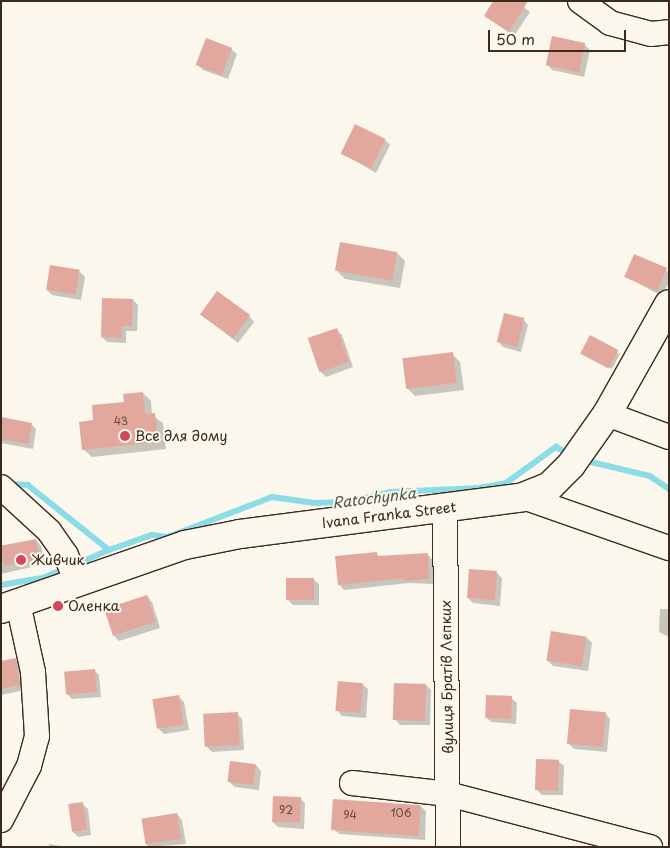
<!DOCTYPE html>
<meta charset="utf-8">
<style>
body{margin:0}
#map{position:relative;width:670px;height:848px;overflow:hidden;background:#fbf7ec;font-family:"Playpen Sans",sans-serif}
div>[style]{position:absolute}
[style*='--x']{left:calc(var(--x)*1px);top:calc(var(--y)*1px);width:calc(var(--w)*1px);rotate:calc(var(--a)*1deg)}
.shadow>*{inset:0;background:#0003}
.stream>*{height:5.5px;margin:-2.75px;padding:0 2.75px;transform-origin:2.75px;border-radius:2.75px;background:#8cdce8}
.building>*{inset:0;background:#e2a89e;transform-origin:0 0}
.roads{filter:drop-shadow(1px 0 #3b2a1e) drop-shadow(-1px 0 #3b2a1e) drop-shadow(0 1px #3b2a1e) drop-shadow(0 -1px #3b2a1e)}
.minor>*{height:24px;margin:-12px;padding:0 12px;transform-origin:12px;border-radius:12px;background:#fbf7ec}
.major>*{height:28px;margin:-14px;padding:0 14px;transform-origin:14px;border-radius:14px;background:#fbf7ec}
.dots>*{width:14px;height:14px;translate:-50% -50%;box-sizing:border-box;border:2px solid #fbf7ec;border-radius:50%}
span{translate:-50% -50%;white-space:nowrap;text-align:center;line-height:1.15;-webkit-text-stroke:4px #fbf7ec;paint-order:stroke}
.number-label{font-size:11px;color:#654a3e}
.number-label span{-webkit-text-stroke-width:0}
.poi-label{font-size:14px;color:#3b2a1e}
.left{translate:0 -50%;text-align:left}
.street-label{font-size:14px;color:#3b2a1e}
.water-label{font-size:15px;color:#4f5650;font-style:italic}
.frame{position:absolute;inset:0;border:2px solid #3b2a1e;pointer-events:none}
.scale{position:absolute;left:488px;top:30px;width:138px;height:22px;box-sizing:border-box;border:2px solid #3b2a1e;border-top:0;padding-left:6px;font-size:15px;line-height:18px;white-space:nowrap;color:#3b2a1e;-webkit-text-stroke:4px #fbf7ec;paint-order:stroke}
</style>
<div id="map">
<div class="shadow">
<i style="clip-path:polygon(516px 1px,530px 12px,514px 36px,486px 16px)"></i>
<i style="clip-path:polygon(584px 44px,590px 50px,584px 77px,552px 70px,547px 64px)"></i>
<i style="clip-path:polygon(231px 49px,237px 54px,228px 79px,203px 70px,198px 65px)"></i>
<i style="clip-path:polygon(385px 140px,390px 145px,376px 173px,342px 153px)"></i>
<i style="clip-path:polygon(397px 253px,405px 261px,400px 288px,345px 279px,337px 271px)"></i>
<i style="clip-path:polygon(635px 255px,669px 272px,669px 282px,662px 296px,626px 277px)"></i>
<i style="clip-path:polygon(79px 271px,85px 277px,81px 300px,52px 295px,47px 290px)"></i>
<i style="clip-path:polygon(133px 300px,138px 305px,137px 331px,126px 331px,126px 343px,107px 342px,102px 337px)"></i>
<i style="clip-path:polygon(201px 314px,249px 316px,254px 322px,238px 343px)"></i>
<i style="clip-path:polygon(523px 319px,528px 325px,521px 352px,503px 347px,498px 341px)"></i>
<i style="clip-path:polygon(336px 330px,342px 335px,353px 367px,326px 377px,321px 372px)"></i>
<i style="clip-path:polygon(590px 337px,620px 354px,612px 369px,584px 355px)"></i>
<i style="clip-path:polygon(452px 354px,460px 362px,464px 390px,415px 396px,407px 388px)"></i>
<i style="clip-path:polygon(143px 393px,151px 401px,152px 415px,163px 423px,166px 449px,92px 457px,83px 449px,95px 421px)"></i>
<i style="clip-path:polygon(1px 418px,31px 424px,36px 429px,33px 449px,1px 443px)"></i>
<i style="clip-path:polygon(36px 540px,41px 546px,45px 564px,1px 574px,1px 548px)"></i>
<i style="clip-path:polygon(376px 553px,380px 557px,427px 554px,433px 560px,434px 584px,409px 583px,344px 590px,339px 584px)"></i>
<i style="clip-path:polygon(497px 573px,502px 578px,500px 606px,473px 603px,468px 598px)"></i>
<i style="clip-path:polygon(313px 579px,319px 584px,319px 605px,293px 605px,288px 600px)"></i>
<i style="clip-path:polygon(147px 596px,152px 602px,160px 628px,119px 641px,113px 635px)"></i>
<i style="clip-path:polygon(660px 609px,669px 609px,669px 637px,659px 632px)"></i>
<i style="clip-path:polygon(587px 638px,592px 643px,588px 671px,553px 666px,548px 661px)"></i>
<i style="clip-path:polygon(15px 659px,21px 664px,25px 690px,1px 695px,1px 662px)"></i>
<i style="clip-path:polygon(94px 670px,99px 675px,101px 697px,72px 699px,67px 694px)"></i>
<i style="clip-path:polygon(362px 684px,368px 689px,366px 718px,342px 716px,337px 710px)"></i>
<i style="clip-path:polygon(426px 685px,431px 690px,430px 725px,400px 725px,395px 719px)"></i>
<i style="clip-path:polygon(178px 696px,184px 702px,189px 730px,164px 734px,159px 729px)"></i>
<i style="clip-path:polygon(511px 698px,517px 703px,516px 724px,491px 722px,486px 717px)"></i>
<i style="clip-path:polygon(605px 713px,610px 719px,607px 752px,574px 749px,568px 743px)"></i>
<i style="clip-path:polygon(237px 714px,242px 719px,244px 750px,212px 752px,206px 746px)"></i>
<i style="clip-path:polygon(558px 761px,564px 766px,563px 795px,542px 795px,537px 790px)"></i>
<i style="clip-path:polygon(256px 765px,261px 771px,259px 790px,235px 787px,229px 782px)"></i>
<i style="clip-path:polygon(300px 798px,305px 803px,304px 829px,278px 827px,273px 822px)"></i>
<i style="clip-path:polygon(82px 804px,88px 809px,91px 835px,78px 837px,73px 832px)"></i>
<i style="clip-path:polygon(420px 806px,426px 811px,425px 840px,339px 834px,334px 829px)"></i>
<i style="clip-path:polygon(177px 814px,182px 820px,186px 844px,149px 847px,146px 844px)"></i>
<i style="clip-path:polygon(49px 844px,66px 847px,49px 847px)"></i>
</div>
<div class="stream">
<i style="--x:583;--y:460;--w:69;--a:13.4"></i>
<i style="--x:650;--y:476;--w:23;--a:34"></i>
<i style="--x:8;--y:484;--w:20;--a:3"></i>
<i style="--x:28;--y:485;--w:104;--a:38.7"></i>
<i style="--x:109;--y:550;--w:46;--a:-19.2"></i>
<i style="--x:152;--y:535;--w:16;--a:7"></i>
<i style="--x:168;--y:537;--w:111;--a:-21"></i>
<i style="--x:272;--y:497;--w:43;--a:7.9"></i>
<i style="--x:315;--y:503;--w:34;--a:-2"></i>
<i style="--x:349;--y:502;--w:43;--a:-13.4"></i>
<i style="--x:391;--y:492;--w:88;--a:-2.6"></i>
<i style="--x:479;--y:488;--w:27;--a:-10"></i>
<i style="--x:506;--y:483;--w:62;--a:-35.8"></i>
<i style="--x:556;--y:447;--w:16;--a:27"></i>
<i style="--x:75;--y:565;--w:37;--a:-24"></i>
<i style="--x:1;--y:585;--w:43;--a:-9.5"></i>
<i style="--x:43;--y:578;--w:26;--a:-23"></i>
</div>
<div class="building">
<i style="clip-path:polygon(493px 1px,528px 1px,509px 32px,484px 16px)"></i>
<i style="left:552px;top:36px;width:34px;height:30px;rotate:12deg"></i>
<i style="left:206px;top:38px;width:28px;height:29px;rotate:21deg"></i>
<i style="left:355px;top:124px;width:34px;height:33px;rotate:26deg"></i>
<i style="left:340px;top:242px;width:58px;height:29px;rotate:10deg"></i>
<i style="left:634px;top:254px;width:36px;height:25px;rotate:23deg"></i>
<i style="left:50px;top:265px;width:30px;height:25px;rotate:9deg"></i>
<i style="left:217px;top:291px;width:41px;height:29px;rotate:36deg"></i>
<i style="clip-path:polygon(102px 298px,133px 299px,132px 326px,122px 326px,121px 338px,101px 337px)"></i>
<i style="left:504px;top:313px;width:21px;height:30px;rotate:14deg"></i>
<i style="left:337px;top:328px;width:36px;height:31px;rotate:71deg"></i>
<i style="left:590px;top:335px;width:32px;height:21px;rotate:28deg"></i>
<i style="left:453px;top:352px;width:31px;height:51px;rotate:83deg"></i>
<i style="clip-path:polygon(143px 392px,145px 414px,155px 413px,158px 442px,82px 450px,79px 422px,93px 420px,92px 405px,124px 402px,123px 394px)"></i>
<i style="clip-path:polygon(1px 417px,32px 423px,28px 444px,1px 439px)"></i>
<i style="left:36px;top:539px;width:20px;height:36px;rotate:79deg"></i>
<i style="clip-path:polygon(377px 552px,377px 556px,428px 553px,429px 579px,404px 581px,404px 578px,338px 585px,335px 556px)"></i>
<i style="left:469px;top:569px;width:28px;height:29px;rotate:4deg"></i>
<i style="left:286px;top:578px;width:28px;height:22px"></i>
<i style="left:147px;top:595px;width:28px;height:45px;rotate:72deg"></i>
<i style="left:551px;top:631px;width:36px;height:30px;rotate:9deg"></i>
<i style="clip-path:polygon(16px 658px,20px 685px,1px 689px,1px 661px)"></i>
<i style="left:95px;top:669px;width:23px;height:31px;rotate:85deg"></i>
<i style="left:338px;top:681px;width:25px;height:30px;rotate:5deg"></i>
<i style="left:394px;top:683px;width:32px;height:37px;rotate:2deg"></i>
<i style="left:179px;top:695px;width:30px;height:27px;rotate:81deg"></i>
<i style="left:486px;top:695px;width:26px;height:23px;rotate:2deg"></i>
<i style="left:570px;top:709px;width:36px;height:35px;rotate:5deg"></i>
<i style="left:238px;top:712px;width:33px;height:35px;rotate:87deg"></i>
<i style="left:536px;top:759px;width:23px;height:31px;rotate:2deg"></i>
<i style="left:230px;top:761px;width:26px;height:21px;rotate:7deg"></i>
<i style="left:273px;top:796px;width:28px;height:26px;rotate:2deg"></i>
<i style="left:333px;top:799px;width:88px;height:31px;rotate:4deg"></i>
<i style="left:83px;top:802px;width:28px;height:15px;rotate:82deg"></i>
<i style="left:177px;top:813px;width:26px;height:36px;rotate:81deg"></i>
</div>
<div class="roads">
<div class="minor">
<i style="--x:580;--y:1;--w:37;--a:36"></i>
<i style="--x:610;--y:23;--w:42;--a:15"></i>
<i style="--x:651;--y:34;--w:18;--a:-6"></i>
<i style="--x:607;--y:414;--w:66;--a:20.4"></i>
<i style="--x:1;--y:487;--w:65;--a:42.5"></i>
<i style="--x:49;--y:531;--w:29;--a:55"></i>
<i style="--x:66;--y:555;--w:30;--a:69"></i>
<i style="--x:523;--y:497;--w:155;--a:19.3"></i>
<i style="--x:445;--y:508;--w:339;--a:89.5"></i>
<i style="--x:352;--y:783;--w:97;--a:6.5"></i>
<i style="--x:448;--y:794;--w:209;--a:14.7"></i>
<i style="--x:1;--y:820;--w:61;--a:-62.6"></i>
<i style="--x:29;--y:766;--w:31;--a:-75"></i>
<i style="--x:37;--y:736;--w:64;--a:-93.6"></i>
<i style="--x:33;--y:672;--w:71;--a:-102.3"></i>
</div>
<div class="major">
<i style="--x:1;--y:609;--w:195;--a:-19.2"></i>
<i style="--x:185;--y:545;--w:56;--a:-11.3"></i>
<i style="--x:240;--y:534;--w:285;--a:-7.4"></i>
<i style="--x:523;--y:497;--w:29;--a:-22"></i>
<i style="--x:550;--y:486;--w:30;--a:-45"></i>
<i style="--x:571;--y:465;--w:62;--a:-54.8"></i>
<i style="--x:607;--y:414;--w:126;--a:-60.6"></i>
</div>
</div>
<div class="dots">
<i style="left:125px;top:436px;background:#d1495b"></i>
<i style="left:21px;top:560px;background:#d1495b"></i>
<i style="left:58px;top:606px;background:#d1495b"></i>
</div>
<div class="number-label">
<span style="left:121px;top:421px">43</span>
<span style="left:286px;top:810px">92</span>
<span style="left:401px;top:813px">106</span>
<span style="left:350px;top:815px">94</span>
</div>
<div class="poi-label">
<span class="left" style="left:135px;top:436px">Все для дому</span>
<span class="left" style="left:31px;top:560px">Живчик</span>
<span class="left" style="left:68px;top:606px">Оленка</span>
</div>
<div class="street-label">
<span style="left:389px;top:515px;rotate:-7deg">Ivana Franka Street</span>
<span style="left:447px;top:677px;rotate:-91deg">вулиця Братів Лепких</span>
</div>
<div class="water-label">
<span style="left:374px;top:497px;rotate:-7deg">Ratochynka</span>
</div>
<div class="frame"></div>
<div class="scale">50 m</div>
</div>
